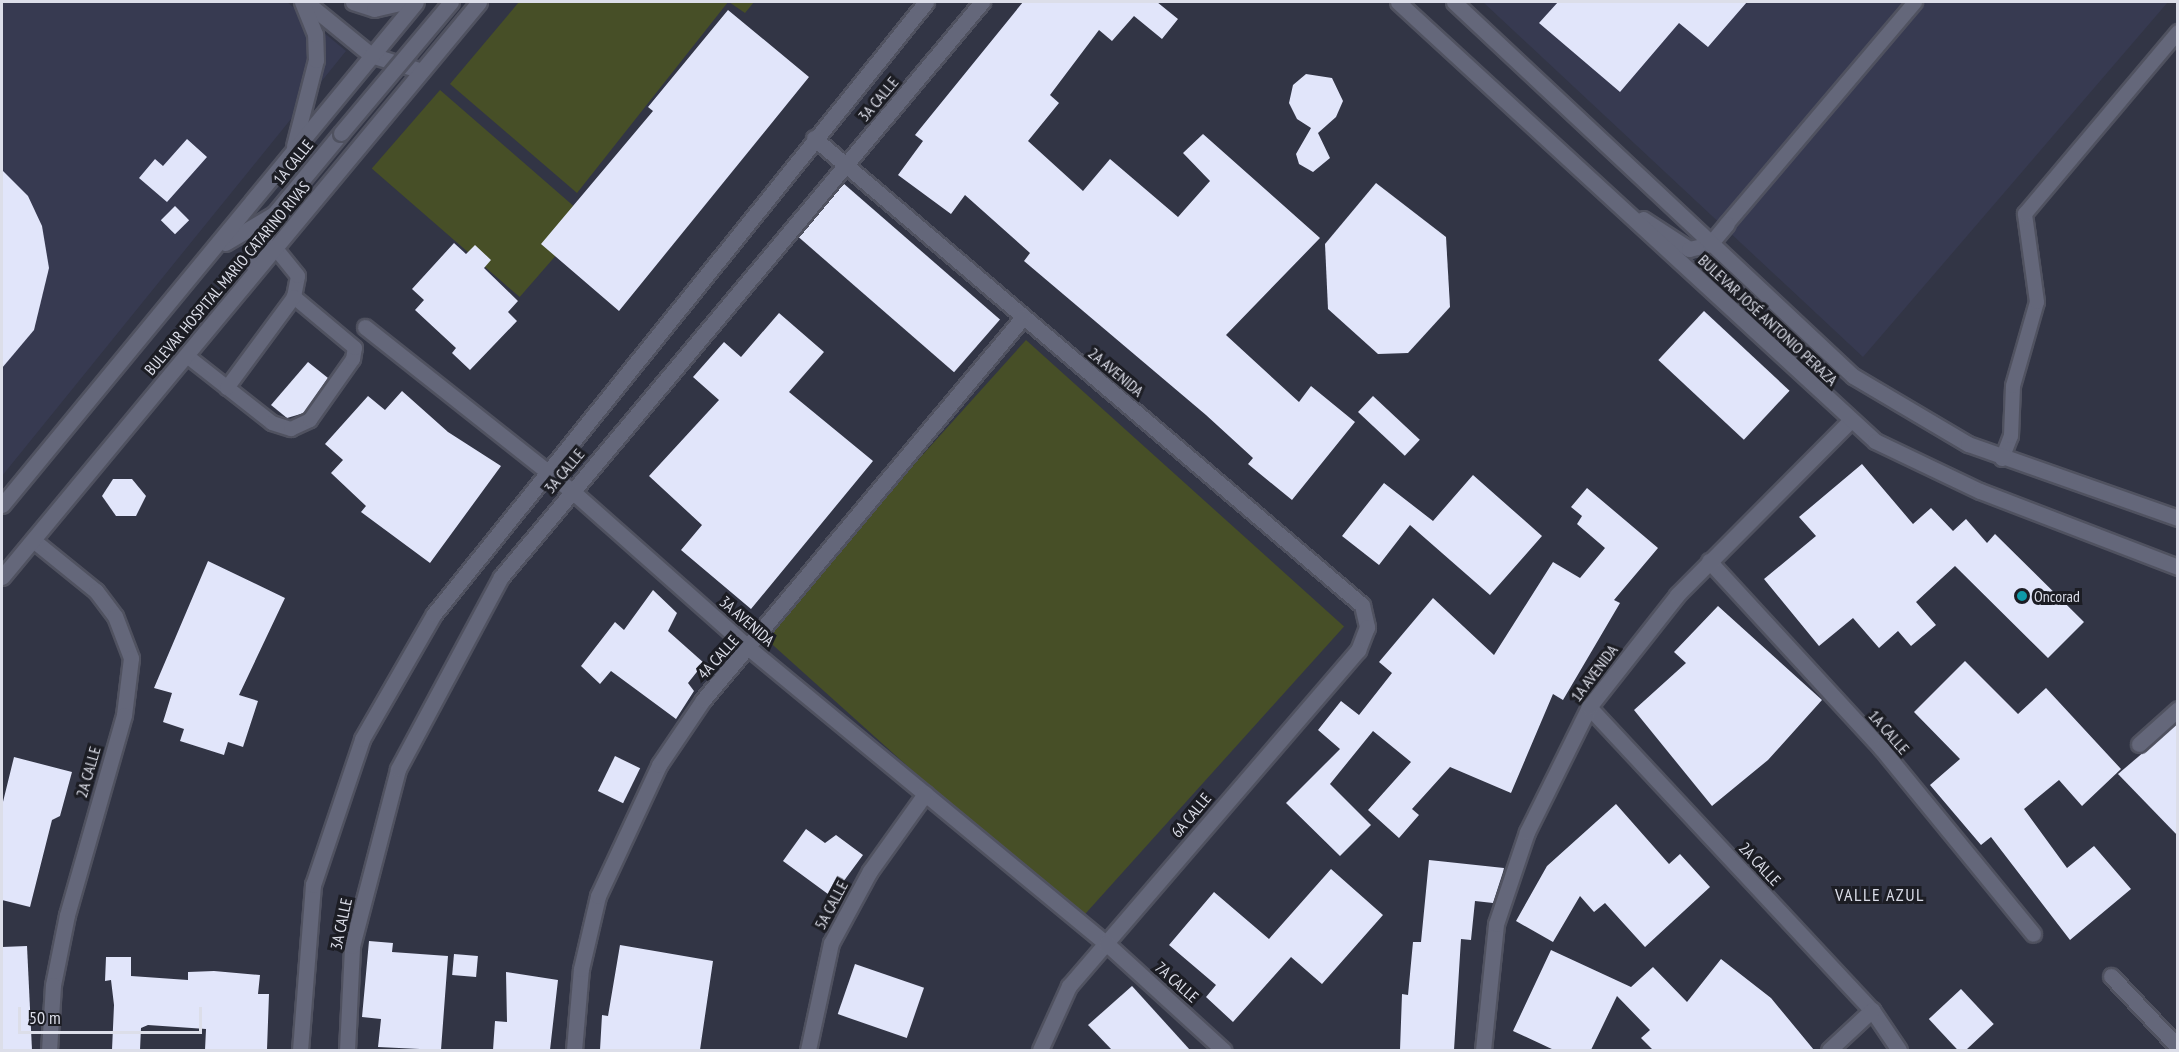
<!DOCTYPE html>
<meta charset="utf-8">
<style>
body{margin:0}
#map{position:relative;width:2179px;height:1052px;overflow:hidden;background:#323545;font-family:"PT Sans Narrow",sans-serif}
div>[style]{position:absolute}
[style*='--x']{left:calc(var(--x)*1px);top:calc(var(--y)*1px);width:calc(var(--w)*1px);rotate:calc(var(--a)*1deg)}
.built>*{inset:0;background:#373a51}
.green>*{inset:0;background:#474f27;transform-origin:0 0}
.building>*{inset:0;background:#e1e5fa;transform-origin:0 0}
.roads{filter:drop-shadow(2px 0 #505260) drop-shadow(-2px 0 #505260) drop-shadow(0 2px #505260) drop-shadow(0 -2px #505260)}
.lane>*{height:14px;margin:-7px;padding:0 7px;transform-origin:7px;border-radius:7px;background:#64677a}
.street>*{height:15px;margin:-7.5px;padding:0 7.5px;transform-origin:7.5px;border-radius:7.5px;background:#64677a}
.secondary>*{height:15px;margin:-7.5px;padding:0 7.5px;transform-origin:7.5px;border-radius:7.5px;background:#64677a}
.bridges{filter:drop-shadow(2px 0 #505260) drop-shadow(-2px 0 #505260) drop-shadow(0 2px #505260) drop-shadow(0 -2px #505260)}
.secondary-bridge>*{height:15px;margin:-7.5px;padding:0 7.5px;transform-origin:7.5px;border-radius:7.5px;background:#64677a}
.dots>*{width:16px;height:16px;translate:-50% -50%;box-sizing:border-box;border:3px solid #1c1d24;border-radius:50%}
span{translate:-50% -50%;white-space:nowrap;text-align:center;line-height:1.15;-webkit-text-stroke:6px #1c1d24;paint-order:stroke}
.street-label{font-size:16px;color:#dcdee9}
.poi-label{font-size:16px;color:#dcdee9}
.left{translate:0 -50%;text-align:left}
.neighbourhood-label{font-size:18px;color:#dcdee9;letter-spacing:1.5px}
.frame{position:absolute;inset:0;border:3px solid #dcdee9;pointer-events:none}
.scale{position:absolute;left:18px;top:1007px;width:184px;height:27px;box-sizing:border-box;border:3px solid #dcdee9;border-top:0;padding-left:8px;font-size:18px;line-height:21px;white-space:nowrap;color:#dcdee9;-webkit-text-stroke:4px #1c1d24;paint-order:stroke}
</style>
<div id="map">
<div class="built">
<i style="clip-path:polygon(2px 2px,287px 2px,346px 51px,2px 476px)"></i>
<i style="clip-path:polygon(1483px 2px,2168px 2px,1863px 357px)"></i>
</div>
<div class="green">
<i style="clip-path:polygon(519px 2px,728px 2px,577px 193px,450px 84px)"></i>
<i style="clip-path:polygon(729px 2px,754px 2px,745px 13px)"></i>
<i style="left:440px;top:90px;width:196px;height:104px;rotate:41deg"></i>
<i style="left:1026px;top:340px;width:428px;height:396px;rotate:42deg"></i>
</div>
<div class="building">
<i style="clip-path:polygon(1023px 2px,1157px 2px,1178px 19px,1162px 39px,1134px 16px,1112px 41px,1099px 30px,1050px 95px,1059px 103px,1028px 141px,1083px 191px,1110px 159px,1178px 217px,1210px 181px,1183px 153px,1203px 134px,1320px 238px,1226px 335px,1299px 402px,1311px 386px,1355px 422px,1292px 500px,1248px 464px,1253px 458px,1206px 415px,1024px 261px,1030px 253px,965px 195px,951px 214px,898px 175px,923px 141px,915px 135px)"></i>
<i style="clip-path:polygon(1558px 2px,1747px 2px,1708px 47px,1679px 23px,1620px 92px,1539px 23px)"></i>
<i style="clip-path:polygon(728px 10px,809px 77px,619px 311px,541px 244px,653px 111px,648px 107px)"></i>
<i style="clip-path:polygon(1306px 74px,1332px 78px,1343px 101px,1336px 117px,1318px 133px,1330px 158px,1313px 172px,1299px 164px,1296px 154px,1311px 128px,1297px 119px,1289px 103px,1293px 85px)"></i>
<i style="clip-path:polygon(187px 139px,207px 157px,167px 202px,139px 178px,155px 159px,163px 166px)"></i>
<i style="clip-path:polygon(2px 170px,28px 196px,42px 226px,49px 268px,34px 330px,2px 368px)"></i>
<i style="left:843px;top:183px;width:208px;height:70px;rotate:41deg"></i>
<i style="clip-path:polygon(1376px 183px,1446px 237px,1450px 307px,1408px 353px,1378px 354px,1328px 309px,1325px 244px)"></i>
<i style="left:175px;top:206px;width:20px;height:20px;rotate:45deg"></i>
<i style="clip-path:polygon(454px 243px,466px 254px,475px 245px,491px 260px,484px 268px,518px 301px,508px 312px,517px 321px,470px 370px,452px 353px,456px 348px,415px 310px,424px 300px,412px 289px)"></i>
<i style="left:1704px;top:311px;width:117px;height:67px;rotate:43deg"></i>
<i style="clip-path:polygon(779px 313px,824px 352px,789px 392px,873px 461px,751px 609px,681px 550px,702px 525px,649px 476px,719px 400px,693px 377px,724px 342px,741px 357px)"></i>
<i style="clip-path:polygon(308px 362px,328px 378px,304px 413px,287px 418px,271px 405px)"></i>
<i style="clip-path:polygon(402px 391px,448px 432px,501px 466px,430px 563px,361px 512px,366px 506px,331px 473px,343px 460px,325px 444px,368px 396px,385px 410px)"></i>
<i style="left:1373px;top:396px;width:64px;height:22px;rotate:43deg"></i>
<i style="clip-path:polygon(1862px 464px,1913px 524px,1931px 508px,1953px 531px,1966px 519px,1987px 543px,1995px 534px,2084px 622px,2048px 658px,1955px 566px,1916px 602px,1936px 625px,1911px 646px,1898px 631px,1879px 648px,1853px 618px,1819px 646px,1764px 579px,1816px 536px,1799px 517px)"></i>
<i style="clip-path:polygon(1473px 475px,1542px 536px,1490px 595px,1410px 525px,1379px 565px,1342px 536px,1384px 483px,1433px 521px)"></i>
<i style="clip-path:polygon(113px 479px,132px 479px,146px 496px,136px 516px,116px 516px,102px 496px)"></i>
<i style="clip-path:polygon(1587px 488px,1658px 548px,1614px 600px,1620px 603px,1563px 700px,1553px 694px,1511px 793px,1450px 767px,1412px 809px,1419px 815px,1399px 838px,1368px 810px,1411px 762px,1373px 731px,1330px 784px,1371px 825px,1340px 856px,1286px 803px,1340px 749px,1318px 730px,1341px 701px,1359px 715px,1392px 673px,1379px 662px,1433px 598px,1494px 655px,1553px 562px,1580px 578px,1605px 548px,1577px 524px,1582px 516px,1571px 507px)"></i>
<i style="clip-path:polygon(208px 561px,285px 598px,239px 695px,258px 701px,243px 747px,228px 742px,224px 755px,180px 741px,184px 729px,163px 722px,172px 693px,154px 688px)"></i>
<i style="clip-path:polygon(653px 590px,677px 613px,668px 631px,704px 663px,688px 683px,694px 691px,676px 719px,611px 671px,600px 684px,581px 666px,615px 622px,624px 630px)"></i>
<i style="clip-path:polygon(1718px 606px,1822px 700px,1768px 760px,1712px 806px,1634px 710px,1686px 663px,1674px 652px)"></i>
<i style="clip-path:polygon(1965px 661px,2018px 714px,2046px 688px,2121px 769px,2082px 806px,2059px 780px,2024px 809px,2067px 868px,2094px 846px,2131px 889px,2070px 940px,1991px 837px,1981px 845px,1930px 785px,1960px 759px,1914px 712px)"></i>
<i style="clip-path:polygon(2178px 723px,2178px 836px,2118px 774px)"></i>
<i style="left:615px;top:756px;width:28px;height:39px;rotate:26deg"></i>
<i style="clip-path:polygon(14px 757px,72px 772px,60px 816px,52px 820px,30px 907px,2px 900px,2px 806px)"></i>
<i style="clip-path:polygon(1616px 804px,1669px 864px,1680px 854px,1710px 887px,1645px 947px,1605px 903px,1594px 912px,1580px 896px,1553px 942px,1516px 921px,1547px 866px)"></i>
<i style="clip-path:polygon(806px 829px,825px 843px,836px 835px,863px 855px,832px 897px,783px 861px)"></i>
<i style="clip-path:polygon(1429px 860px,1504px 868px,1503px 872px,1493px 903px,1475px 901px,1471px 940px,1461px 939px,1454px 1050px,1400px 1050px,1402px 994px,1408px 995px,1413px 942px,1421px 942px)"></i>
<i style="clip-path:polygon(1331px 869px,1383px 915px,1322px 984px,1291px 957px,1233px 1022px,1206px 997px,1216px 985px,1169px 945px,1214px 892px,1269px 939px)"></i>
<i style="clip-path:polygon(369px 941px,393px 943px,392px 952px,448px 956px,441px 1050px,378px 1047px,381px 1019px,362px 1017px)"></i>
<i style="clip-path:polygon(620px 945px,713px 961px,700px 1050px,600px 1050px,602px 1015px,608px 1016px)"></i>
<i style="clip-path:polygon(27px 946px,32px 1050px,2px 1050px,2px 947px)"></i>
<i style="clip-path:polygon(1551px 950px,1631px 987px,1653px 967px,1687px 1002px,1721px 959px,1771px 998px,1814px 1050px,1653px 1050px,1641px 1038px,1650px 1030px,1617px 996px,1591px 1050px,1554px 1050px,1513px 1031px)"></i>
<i style="left:454px;top:954px;width:24px;height:21px;rotate:5deg"></i>
<i style="clip-path:polygon(106px 957px,131px 957px,131px 976px,188px 980px,188px 972px,214px 971px,260px 975px,258px 994px,269px 994px,267px 1050px,205px 1050px,206px 1029px,148px 1025px,141px 1028px,140px 1050px,112px 1050px,114px 1005px,111px 980px,105px 981px)"></i>
<i style="left:855px;top:964px;width:73px;height:53px;rotate:19deg"></i>
<i style="clip-path:polygon(506px 972px,558px 980px,550px 1050px,493px 1050px,495px 1021px,507px 1022px)"></i>
<i style="clip-path:polygon(1132px 986px,1190px 1050px,1112px 1050px,1088px 1025px)"></i>
<i style="left:1961px;top:989px;width:48px;height:44px;rotate:47deg"></i>
</div>
<div class="roads">
<div class="lane">
<i style="--x:1727;--y:224;--w:291;--a:-49.7"></i>
<i style="--x:187;--y:356;--w:108;--a:38.2"></i>
<i style="--x:272;--y:423;--w:20;--a:18"></i>
<i style="--x:291;--y:429;--w:21;--a:-25"></i>
<i style="--x:310;--y:420;--w:75;--a:-54.8"></i>
<i style="--x:353;--y:359;--w:11;--a:-80"></i>
<i style="--x:355;--y:348;--w:80;--a:-140.1"></i>
<i style="--x:294;--y:297;--w:21;--a:-79"></i>
<i style="--x:298;--y:276;--w:36;--a:-129"></i>
<i style="--x:227;--y:388;--w:113;--a:-53.6"></i>
<i style="--x:2002;--y:459;--w:25;--a:-69"></i>
<i style="--x:2011;--y:436;--w:50;--a:-87.7"></i>
<i style="--x:2013;--y:386;--w:87;--a:-74.1"></i>
<i style="--x:2037;--y:302;--w:89;--a:-97.8"></i>
<i style="--x:2025;--y:214;--w:238;--a:-49.9"></i>
</div>
<div class="street">
<i style="--x:814;--y:138;--w:720;--a:40.44"></i>
<i style="--x:1362;--y:605;--w:23;--a:77"></i>
<i style="--x:1367;--y:627;--w:25;--a:111"></i>
<i style="--x:1358;--y:650;--w:443;--a:130.7"></i>
<i style="--x:1069;--y:986;--w:70;--a:114.4"></i>
<i style="--x:1643;--y:219;--w:55;--a:33.1"></i>
<i style="--x:1689;--y:249;--w:22;--a:-13"></i>
<i style="--x:1710;--y:244;--w:26;--a:-50"></i>
<i style="--x:365;--y:327;--w:263;--a:38.4"></i>
<i style="--x:571;--y:490;--w:239;--a:41.6"></i>
<i style="--x:750;--y:649;--w:462;--a:39.6"></i>
<i style="--x:1106;--y:943;--w:159;--a:42.4"></i>
<i style="--x:33;--y:540;--w:81;--a:39"></i>
<i style="--x:96;--y:591;--w:31;--a:53"></i>
<i style="--x:115;--y:616;--w:45;--a:69.1"></i>
<i style="--x:131;--y:658;--w:57;--a:97"></i>
<i style="--x:124;--y:715;--w:208;--a:105.9"></i>
<i style="--x:67;--y:915;--w:71;--a:101.3"></i>
<i style="--x:53;--y:985;--w:65;--a:93.5"></i>
<i style="--x:1709;--y:561;--w:254;--a:47.4"></i>
<i style="--x:1881;--y:748;--w:240;--a:50.7"></i>
<i style="--x:1589;--y:707;--w:415;--a:47"></i>
<i style="--x:1872;--y:1010;--w:48;--a:56"></i>
<i style="--x:2139;--y:744;--w:52;--a:-41.9"></i>
<i style="--x:2111;--y:976;--w:98;--a:46.7"></i>
<i style="--x:300;--y:1050;--w:166;--a:-85.5"></i>
<i style="--x:313;--y:885;--w:154;--a:-71.4"></i>
<i style="--x:362;--y:739;--w:144;--a:-60.1"></i>
<i style="--x:434;--y:614;--w:785;--a:-51.2"></i>
<i style="--x:347;--y:1050;--w:104;--a:-87.2"></i>
<i style="--x:352;--y:946;--w:183;--a:-75.4"></i>
<i style="--x:398;--y:769;--w:218;--a:-61.8"></i>
<i style="--x:501;--y:577;--w:750;--a:-50.09"></i>
<i style="--x:574;--y:1050;--w:81;--a:-85.1"></i>
<i style="--x:581;--y:969;--w:75;--a:-76.9"></i>
<i style="--x:598;--y:896;--w:145;--a:-65"></i>
<i style="--x:659;--y:765;--w:78;--a:-55.9"></i>
<i style="--x:703;--y:700;--w:499;--a:-50.1"></i>
<i style="--x:808;--y:1050;--w:109;--a:-77.9"></i>
<i style="--x:831;--y:943;--w:82;--a:-61.6"></i>
<i style="--x:870;--y:871;--w:95;--a:-54.5"></i>
<i style="--x:1483;--y:1050;--w:127;--a:-84.1"></i>
<i style="--x:1496;--y:924;--w:97;--a:-71.4"></i>
<i style="--x:1527;--y:832;--w:140;--a:-63.6"></i>
<i style="--x:1589;--y:707;--w:142;--a:-51.8"></i>
<i style="--x:1677;--y:595;--w:247;--a:-45.2"></i>
<i style="--x:1829;--y:1050;--w:59;--a:-42.9"></i>
</div>
<div class="secondary">
<i style="--x:306;--y:2;--w:84;--a:39.2"></i>
<i style="--x:371;--y:55;--w:53;--a:17.4"></i>
<i style="--x:353;--y:2;--w:22;--a:18"></i>
<i style="--x:374;--y:9;--w:31;--a:-13"></i>
<i style="--x:1398;--y:2;--w:648;--a:42.62"></i>
<i style="--x:1875;--y:441;--w:116;--a:25.5"></i>
<i style="--x:1980;--y:491;--w:212;--a:21"></i>
<i style="--x:1454;--y:2;--w:547;--a:43.15"></i>
<i style="--x:1853;--y:376;--w:134;--a:30.6"></i>
<i style="--x:1968;--y:444;--w:223;--a:19.4"></i>
<i style="--x:294;--y:146;--w:89;--a:-75.7"></i>
<i style="--x:316;--y:60;--w:26;--a:-92"></i>
<i style="--x:315;--y:34;--w:35;--a:-112"></i>
<i style="--x:225;--y:243;--w:57;--a:-30.6"></i>
<i style="--x:254;--y:266;--w:56;--a:-69"></i>
<i style="--x:274;--y:214;--w:105;--a:-50.4"></i>
<i style="--x:2;--y:505;--w:651;--a:-50.54"></i>
<i style="--x:2;--y:577;--w:747;--a:-50.32"></i>
</div>
</div>
<div class="bridges">
<div class="secondary-bridge">
<i style="--x:341;--y:133;--w:171;--a:-50"></i>
</div>
</div>
<div class="dots">
<i style="left:2022px;top:596px;background:#0f9aa8"></i>
</div>
<div class="street-label">
<span style="left:878px;top:99px;rotate:-50deg">3A CALLE</span>
<span style="left:293px;top:162px;rotate:-51deg">1A CALLE</span>
<span style="left:227px;top:278px;rotate:-50deg">BULEVAR HOSPITAL MARIO CATARINO RIVAS</span>
<span style="left:1768px;top:320px;rotate:43deg">BULEVAR JOSÉ ANTONIO PERAZA</span>
<span style="left:1116px;top:372px;rotate:40deg">2A AVENIDA</span>
<span style="left:564px;top:471px;rotate:-50deg">3A CALLE</span>
<span style="left:747px;top:621px;rotate:41deg">3A AVENIDA</span>
<span style="left:718px;top:657px;rotate:-48deg">4A CALLE</span>
<span style="left:1594px;top:673px;rotate:-53deg">1A AVENIDA</span>
<span style="left:1889px;top:732px;rotate:49deg">1A CALLE</span>
<span style="left:88px;top:772px;rotate:-74deg">2A CALLE</span>
<span style="left:1191px;top:815px;rotate:-50deg">6A CALLE</span>
<span style="left:1760px;top:864px;rotate:47deg">2A CALLE</span>
<span style="left:831px;top:905px;rotate:-62deg">5A CALLE</span>
<span style="left:341px;top:924px;rotate:-78deg">3A CALLE</span>
<span style="left:1177px;top:982px;rotate:42deg">7A CALLE</span>
</div>
<div class="poi-label">
<span class="left" style="left:2034px;top:596px">Oncorad</span>
</div>
<div class="neighbourhood-label">
<span style="left:1880px;top:895px">VALLE AZUL</span>
</div>
<div class="frame"></div>
<div class="scale">50 m</div>
</div>
